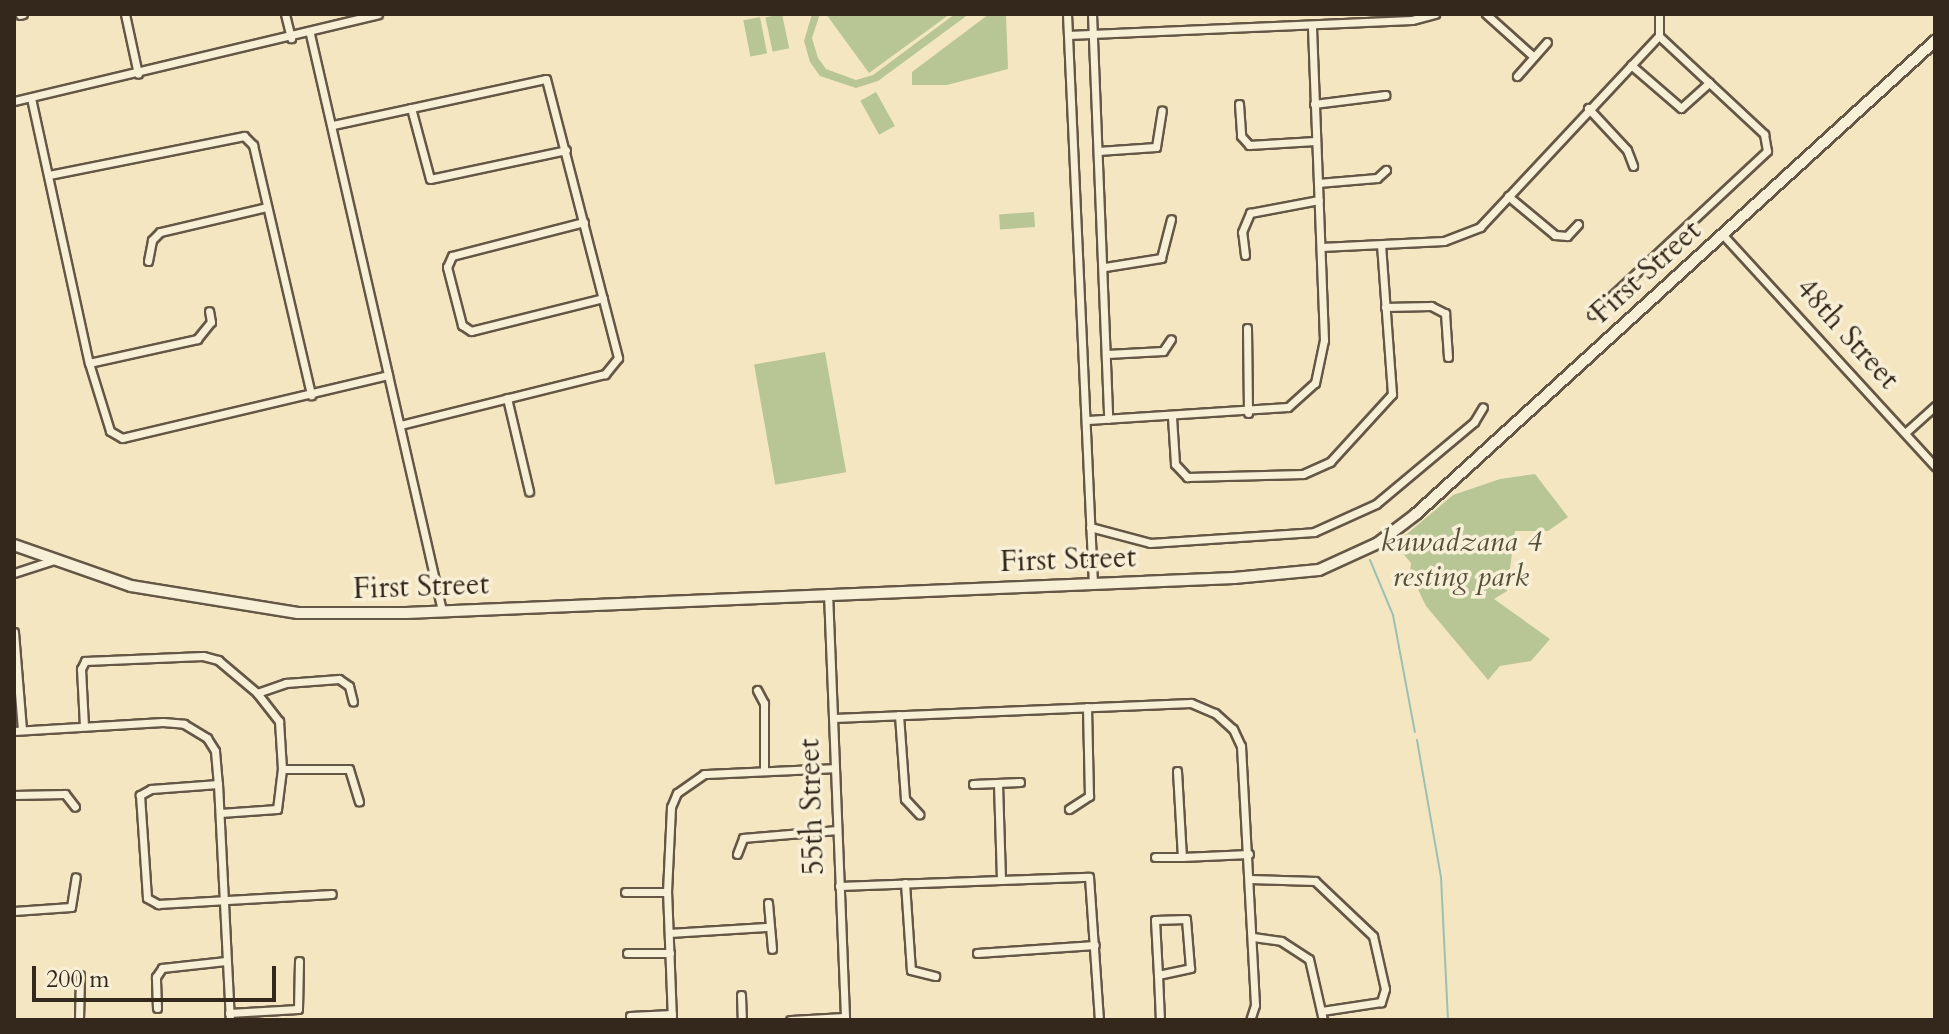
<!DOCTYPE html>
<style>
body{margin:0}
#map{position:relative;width:1949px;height:1034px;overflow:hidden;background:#f5e6c2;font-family:Cardo,serif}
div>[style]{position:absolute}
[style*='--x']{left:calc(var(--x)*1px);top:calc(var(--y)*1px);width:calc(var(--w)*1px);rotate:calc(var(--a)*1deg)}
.green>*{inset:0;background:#b8c696;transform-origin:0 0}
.stream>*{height:2px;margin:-1px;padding:0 1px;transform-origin:1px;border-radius:1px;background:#9cc0b2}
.roads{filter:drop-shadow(2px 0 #645745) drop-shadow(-2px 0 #645745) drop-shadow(0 2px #645745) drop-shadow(0 -2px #645745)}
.street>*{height:7px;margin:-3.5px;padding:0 3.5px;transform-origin:3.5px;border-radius:3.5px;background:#f8efd7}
.secondary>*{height:10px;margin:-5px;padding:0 5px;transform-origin:5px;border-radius:5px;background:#f8efd7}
span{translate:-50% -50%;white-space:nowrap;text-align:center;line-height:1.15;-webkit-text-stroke:7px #f8efd7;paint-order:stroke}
.street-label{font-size:30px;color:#34271b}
.park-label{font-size:30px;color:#554f3a;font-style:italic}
.frame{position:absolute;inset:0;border:16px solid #34271b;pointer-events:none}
.scale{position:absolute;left:32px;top:966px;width:244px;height:36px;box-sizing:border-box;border:4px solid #34271b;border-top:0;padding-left:10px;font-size:24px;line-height:28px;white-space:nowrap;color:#34271b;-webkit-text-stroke:6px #f8efd7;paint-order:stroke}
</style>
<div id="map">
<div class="green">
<i style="left:782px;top:14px;width:35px;height:17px;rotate:78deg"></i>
<i style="clip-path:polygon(812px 14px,820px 14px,812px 38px,818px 58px,826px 69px,856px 80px,873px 75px,955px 14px,969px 14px,878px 81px,856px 88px,820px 76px,810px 62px,804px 41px)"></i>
<i style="clip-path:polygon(826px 14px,950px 14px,869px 73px)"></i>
<i style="clip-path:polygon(989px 14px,1006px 14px,1008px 69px,947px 85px,912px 85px,912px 72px)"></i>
<i style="left:760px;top:17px;width:37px;height:17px;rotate:79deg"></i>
<i style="left:876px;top:92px;width:39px;height:18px;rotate:61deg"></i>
<i style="left:1034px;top:212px;width:15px;height:35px;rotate:86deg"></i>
<i style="left:825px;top:352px;width:122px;height:72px;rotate:80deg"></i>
<i style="clip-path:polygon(1535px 474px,1568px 517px,1548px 531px,1515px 531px,1507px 591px,1494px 599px,1550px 639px,1531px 661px,1500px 666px,1488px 680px,1426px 606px,1410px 573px,1411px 563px,1395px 544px,1453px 495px,1500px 479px)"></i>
</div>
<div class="stream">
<i style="--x:1370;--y:560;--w:60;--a:67.3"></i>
<i style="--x:1393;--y:615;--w:119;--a:79.4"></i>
<i style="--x:1417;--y:740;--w:139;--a:80.1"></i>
<i style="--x:1441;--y:877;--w:143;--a:87.2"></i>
</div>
<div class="roads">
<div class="street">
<i style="--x:125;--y:14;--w:61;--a:77.8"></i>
<i style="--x:285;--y:14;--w:25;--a:76"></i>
<i style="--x:1067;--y:14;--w:571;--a:87.39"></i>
<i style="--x:1092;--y:14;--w:405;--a:87.7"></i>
<i style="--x:1486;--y:14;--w:64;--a:41.9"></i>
<i style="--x:1659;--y:14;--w:22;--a:90"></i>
<i style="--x:20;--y:15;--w:3;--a:-18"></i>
<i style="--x:310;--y:34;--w:350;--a:77.1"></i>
<i style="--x:1068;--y:35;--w:344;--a:-2.5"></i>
<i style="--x:1412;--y:20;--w:24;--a:-15"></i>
<i style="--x:1631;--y:65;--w:66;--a:40.7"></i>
<i style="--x:1681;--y:108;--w:38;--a:-42"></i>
<i style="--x:1517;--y:76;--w:45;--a:-48.6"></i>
<i style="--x:31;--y:98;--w:271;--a:77.7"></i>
<i style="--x:89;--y:363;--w:71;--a:72.8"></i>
<i style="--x:110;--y:431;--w:14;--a:30"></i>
<i style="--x:122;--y:438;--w:273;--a:-13.3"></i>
<i style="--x:388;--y:375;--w:242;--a:77.1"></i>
<i style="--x:14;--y:101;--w:374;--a:-13.4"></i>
<i style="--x:1239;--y:104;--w:32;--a:86"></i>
<i style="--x:1241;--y:136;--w:12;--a:48"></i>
<i style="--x:1249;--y:145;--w:66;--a:-3.5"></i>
<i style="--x:1314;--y:104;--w:72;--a:-7.2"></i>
<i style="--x:411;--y:108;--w:73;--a:75"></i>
<i style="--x:430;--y:179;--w:139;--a:-12"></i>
<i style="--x:1588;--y:108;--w:57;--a:47.1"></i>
<i style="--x:1627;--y:150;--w:17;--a:69"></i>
<i style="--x:333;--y:125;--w:218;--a:-12.2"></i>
<i style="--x:546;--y:79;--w:288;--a:75.5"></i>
<i style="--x:618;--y:358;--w:21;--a:129"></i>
<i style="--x:605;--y:374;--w:211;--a:166"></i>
<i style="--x:1098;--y:151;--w:58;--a:-3.9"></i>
<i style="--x:1156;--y:147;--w:37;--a:-81"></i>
<i style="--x:49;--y:175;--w:199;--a:-11.3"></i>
<i style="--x:244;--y:136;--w:13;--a:45"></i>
<i style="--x:253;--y:145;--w:257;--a:76.9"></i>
<i style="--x:1318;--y:183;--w:59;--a:-4.8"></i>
<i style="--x:1377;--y:178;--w:12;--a:-42"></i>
<i style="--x:1508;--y:196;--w:61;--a:39.7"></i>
<i style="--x:1555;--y:235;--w:12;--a:5"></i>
<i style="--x:1567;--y:236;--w:16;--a:-47"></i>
<i style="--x:584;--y:222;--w:136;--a:165.6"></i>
<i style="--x:452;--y:256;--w:12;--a:114"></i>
<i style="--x:447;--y:267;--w:60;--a:75.5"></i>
<i style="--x:462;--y:325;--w:11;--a:34"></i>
<i style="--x:471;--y:331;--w:136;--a:-14"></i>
<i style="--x:1723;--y:235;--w:314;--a:47.5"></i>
<i style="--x:1321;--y:247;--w:123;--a:-2.8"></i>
<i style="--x:1444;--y:241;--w:39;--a:-21"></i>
<i style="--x:1480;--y:227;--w:262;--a:-46.9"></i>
<i style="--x:1659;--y:36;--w:144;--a:43"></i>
<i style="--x:1764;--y:134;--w:17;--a:80"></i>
<i style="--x:1767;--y:151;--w:239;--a:137"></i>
<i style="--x:1245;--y:255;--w:23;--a:-97"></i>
<i style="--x:1242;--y:232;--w:21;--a:-67"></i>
<i style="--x:1250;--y:213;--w:70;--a:-10.7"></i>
<i style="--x:148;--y:261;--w:21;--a:-79"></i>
<i style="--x:152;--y:240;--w:11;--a:-45"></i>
<i style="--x:160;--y:232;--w:110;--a:-13.2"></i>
<i style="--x:1105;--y:267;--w:57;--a:-9.1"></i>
<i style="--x:1161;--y:258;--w:40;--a:-75.6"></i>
<i style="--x:1385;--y:307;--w:46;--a:-1.2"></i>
<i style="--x:1431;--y:306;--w:16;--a:27"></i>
<i style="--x:1445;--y:313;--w:44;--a:86.1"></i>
<i style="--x:1247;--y:328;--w:85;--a:89.3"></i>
<i style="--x:1107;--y:354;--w:56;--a:-3.1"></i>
<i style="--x:1163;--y:351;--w:14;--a:-56"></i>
<i style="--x:89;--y:363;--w:111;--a:-12.5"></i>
<i style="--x:197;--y:339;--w:22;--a:-51"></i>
<i style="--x:211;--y:322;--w:11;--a:-100"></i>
<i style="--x:507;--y:398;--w:96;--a:76.7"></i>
<i style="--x:1172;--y:417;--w:47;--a:86.3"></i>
<i style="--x:1175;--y:464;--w:18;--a:47"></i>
<i style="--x:1187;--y:477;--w:116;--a:-1.5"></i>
<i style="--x:1303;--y:474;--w:30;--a:-24"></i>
<i style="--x:1330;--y:462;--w:92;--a:-47.6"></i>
<i style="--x:1392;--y:394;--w:149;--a:-94.2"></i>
<i style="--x:1088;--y:420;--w:200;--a:-3.7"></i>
<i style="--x:1288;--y:407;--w:36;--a:-42"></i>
<i style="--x:1315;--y:383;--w:44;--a:-78.2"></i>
<i style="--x:1324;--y:340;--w:315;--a:-92.2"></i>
<i style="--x:1905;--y:433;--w:40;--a:-42"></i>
<i style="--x:1090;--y:527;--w:62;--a:14.9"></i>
<i style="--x:1150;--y:543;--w:164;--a:-3.8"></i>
<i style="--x:1314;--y:532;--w:68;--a:-24.3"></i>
<i style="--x:1376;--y:504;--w:128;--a:-39.9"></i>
<i style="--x:1474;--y:422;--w:17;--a:-59"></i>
<i style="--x:14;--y:573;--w:40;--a:-18"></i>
<i style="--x:828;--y:593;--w:427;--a:87.7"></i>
<i style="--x:14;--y:632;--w:98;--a:85.3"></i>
<i style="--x:757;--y:690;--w:15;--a:62"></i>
<i style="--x:764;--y:703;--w:67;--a:90"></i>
<i style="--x:257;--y:693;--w:31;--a:-19"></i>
<i style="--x:286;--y:683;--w:53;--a:-4.3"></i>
<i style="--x:339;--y:679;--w:12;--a:35"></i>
<i style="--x:349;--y:686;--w:16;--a:76"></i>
<i style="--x:899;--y:715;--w:84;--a:85.9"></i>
<i style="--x:905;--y:799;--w:21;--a:47"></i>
<i style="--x:834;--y:718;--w:357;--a:-2.4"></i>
<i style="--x:1191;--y:703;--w:26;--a:23"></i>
<i style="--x:1215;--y:713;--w:24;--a:42"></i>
<i style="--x:1233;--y:729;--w:19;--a:65"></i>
<i style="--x:1241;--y:746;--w:259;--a:86.9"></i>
<i style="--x:1255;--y:1005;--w:16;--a:108"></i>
<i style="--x:84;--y:726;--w:57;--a:-93"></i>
<i style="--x:81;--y:669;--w:9;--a:-63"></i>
<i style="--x:85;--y:661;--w:118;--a:-2.4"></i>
<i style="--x:203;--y:656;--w:16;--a:15"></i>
<i style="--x:218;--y:660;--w:51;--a:40.2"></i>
<i style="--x:257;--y:693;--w:36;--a:52"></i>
<i style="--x:279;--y:721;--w:48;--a:86.4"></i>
<i style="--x:282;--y:769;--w:40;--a:97.1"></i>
<i style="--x:277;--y:809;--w:57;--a:176"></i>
<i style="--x:14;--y:731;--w:149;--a:-3.5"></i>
<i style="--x:163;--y:722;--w:21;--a:5"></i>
<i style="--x:184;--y:724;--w:27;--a:31"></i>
<i style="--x:207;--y:738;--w:15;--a:58"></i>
<i style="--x:215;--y:751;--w:33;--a:85"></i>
<i style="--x:218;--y:784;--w:236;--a:87.1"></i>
<i style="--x:282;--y:769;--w:67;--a:0"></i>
<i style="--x:349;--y:769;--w:34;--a:73"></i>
<i style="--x:1177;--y:771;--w:86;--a:86.7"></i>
<i style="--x:1182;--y:857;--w:67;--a:-2.6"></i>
<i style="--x:218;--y:784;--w:67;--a:175.7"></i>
<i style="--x:151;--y:789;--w:13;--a:151"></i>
<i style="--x:140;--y:795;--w:103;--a:86.1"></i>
<i style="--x:147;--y:898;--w:13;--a:29"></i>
<i style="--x:158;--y:904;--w:174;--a:-3.3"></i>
<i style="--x:973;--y:784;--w:47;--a:-2.4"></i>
<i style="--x:998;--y:784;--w:94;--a:88.2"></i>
<i style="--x:14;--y:795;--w:51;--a:-1.1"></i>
<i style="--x:65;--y:794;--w:16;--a:52"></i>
<i style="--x:1069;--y:809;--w:24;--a:-33"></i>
<i style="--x:1089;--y:796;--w:89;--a:-91.3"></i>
<i style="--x:737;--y:854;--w:17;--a:-69"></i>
<i style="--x:743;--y:838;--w:94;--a:-4.9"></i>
<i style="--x:1155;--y:857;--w:27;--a:0"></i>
<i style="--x:1250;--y:879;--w:65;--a:1.8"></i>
<i style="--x:1315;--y:881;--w:80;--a:43.5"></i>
<i style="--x:1373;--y:936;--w:54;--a:77.2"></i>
<i style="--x:1385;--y:989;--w:14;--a:107"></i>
<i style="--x:1381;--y:1002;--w:60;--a:171.3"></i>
<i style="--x:905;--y:883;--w:87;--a:86.1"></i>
<i style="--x:911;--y:970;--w:25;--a:14"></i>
<i style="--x:839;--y:886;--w:250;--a:-2.1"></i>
<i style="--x:1089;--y:877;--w:143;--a:86"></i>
<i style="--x:625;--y:892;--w:42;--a:0"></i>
<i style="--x:768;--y:903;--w:46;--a:85"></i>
<i style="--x:14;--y:911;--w:57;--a:-4"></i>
<i style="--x:71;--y:907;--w:30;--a:-81"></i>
<i style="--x:669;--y:933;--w:97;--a:-3.5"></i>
<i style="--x:1253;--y:937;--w:28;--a:8"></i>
<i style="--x:1281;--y:941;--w:33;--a:33"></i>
<i style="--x:1309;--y:959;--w:63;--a:77.1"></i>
<i style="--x:627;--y:953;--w:43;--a:0"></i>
<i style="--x:977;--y:953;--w:118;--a:-3.9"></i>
<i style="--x:1158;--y:975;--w:33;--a:-12"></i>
<i style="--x:1190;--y:968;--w:49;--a:-94.7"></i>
<i style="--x:1186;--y:919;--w:31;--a:178"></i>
<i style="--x:1155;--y:920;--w:55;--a:86.9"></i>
<i style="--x:1158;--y:975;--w:45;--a:87.5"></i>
<i style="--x:741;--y:995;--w:25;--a:88"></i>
<i style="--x:157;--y:1008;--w:31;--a:-92"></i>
<i style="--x:156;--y:977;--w:11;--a:-56"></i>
<i style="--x:162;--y:968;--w:64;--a:-6.2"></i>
<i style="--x:229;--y:1013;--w:69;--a:-3.3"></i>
<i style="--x:298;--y:1009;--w:48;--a:-88.8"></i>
<i style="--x:630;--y:1016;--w:42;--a:-2.7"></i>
<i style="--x:79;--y:1020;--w:45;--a:-88.7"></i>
<i style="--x:672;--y:1020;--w:128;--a:-92.2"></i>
<i style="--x:667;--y:892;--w:85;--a:-87.3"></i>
<i style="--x:671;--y:807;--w:15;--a:-67"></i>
<i style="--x:677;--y:793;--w:33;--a:-35"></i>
<i style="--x:704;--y:774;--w:131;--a:-2.6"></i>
<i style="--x:790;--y:1020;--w:55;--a:-3.1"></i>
</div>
<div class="secondary">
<i style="--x:14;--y:545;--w:124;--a:19.3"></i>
<i style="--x:131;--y:586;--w:169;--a:9.2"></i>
<i style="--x:298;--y:613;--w:108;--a:0"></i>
<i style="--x:406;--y:613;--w:829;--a:-2.42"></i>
<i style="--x:1234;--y:578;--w:85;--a:-5.4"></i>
<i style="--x:1319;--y:570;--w:65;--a:-24.6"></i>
<i style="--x:1378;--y:543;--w:48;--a:-37.3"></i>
<i style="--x:1416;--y:514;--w:702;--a:-42.35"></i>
</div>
</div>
<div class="street-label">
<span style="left:1646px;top:272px;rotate:-42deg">First Street</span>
<span style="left:1847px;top:334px;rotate:48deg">48th Street</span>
<span style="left:1068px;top:560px;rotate:-2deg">First Street</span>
<span style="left:421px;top:587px;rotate:-2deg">First Street</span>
<span style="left:812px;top:807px;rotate:-92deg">55th Street</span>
</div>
<div class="park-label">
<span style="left:1461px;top:559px">kuwadzana 4<br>resting park</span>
</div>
<div class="frame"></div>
<div class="scale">200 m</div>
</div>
